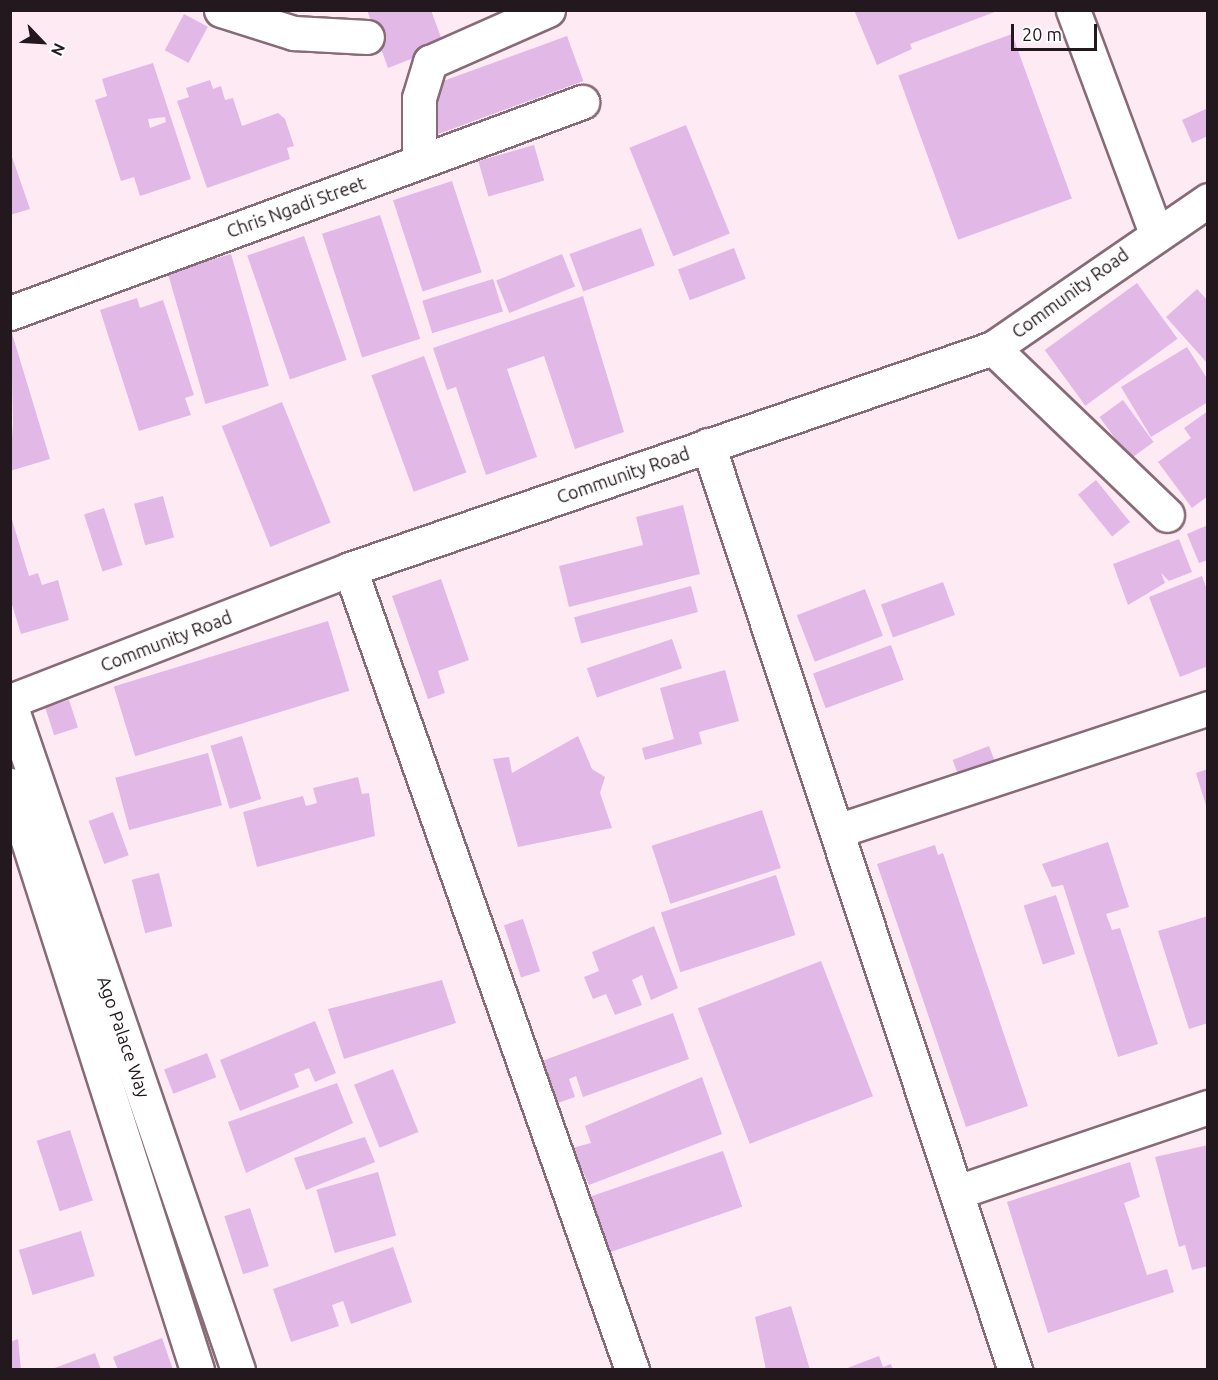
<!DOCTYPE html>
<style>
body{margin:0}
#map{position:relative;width:1218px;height:1380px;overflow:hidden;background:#feeaf2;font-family:Ubuntu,sans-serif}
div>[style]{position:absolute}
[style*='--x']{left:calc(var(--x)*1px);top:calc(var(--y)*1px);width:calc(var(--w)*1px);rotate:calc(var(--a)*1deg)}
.building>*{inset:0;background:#e2b8e7;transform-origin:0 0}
.roads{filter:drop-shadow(2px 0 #876b77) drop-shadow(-2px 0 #876b77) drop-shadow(0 2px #876b77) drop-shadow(0 -2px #876b77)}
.minor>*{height:33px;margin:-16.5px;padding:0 16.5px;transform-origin:16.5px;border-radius:16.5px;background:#fff}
.major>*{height:33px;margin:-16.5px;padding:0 16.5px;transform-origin:16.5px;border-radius:16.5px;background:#fff}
span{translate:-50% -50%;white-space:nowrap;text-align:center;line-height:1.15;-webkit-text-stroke:6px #fff;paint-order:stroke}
.street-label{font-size:18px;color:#23181d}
.frame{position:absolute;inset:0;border:12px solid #23181d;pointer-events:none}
.north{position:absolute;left:12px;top:12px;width:60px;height:60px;-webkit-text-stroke:4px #fff;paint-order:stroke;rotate:115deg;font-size:16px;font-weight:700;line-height:24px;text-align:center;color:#23181d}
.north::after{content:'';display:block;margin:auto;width:21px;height:27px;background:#23181d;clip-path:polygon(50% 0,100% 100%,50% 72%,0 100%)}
.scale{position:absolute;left:1011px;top:24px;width:86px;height:27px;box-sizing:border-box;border:3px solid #23181d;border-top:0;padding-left:8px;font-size:18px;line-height:21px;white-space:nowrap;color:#23181d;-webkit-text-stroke:4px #fff;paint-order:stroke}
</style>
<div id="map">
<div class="building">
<i style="clip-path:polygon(367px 10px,431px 10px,444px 46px,388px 68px)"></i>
<i style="clip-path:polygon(854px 10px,1000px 10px,910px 44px,912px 49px,877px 65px)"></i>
<i style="left:184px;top:14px;width:27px;height:41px;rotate:28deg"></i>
<i style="left:1012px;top:34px;width:175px;height:121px;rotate:70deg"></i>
<i style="left:567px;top:36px;width:48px;height:156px;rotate:70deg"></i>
<i style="clip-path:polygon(evenodd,153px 63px,191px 179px,140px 196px,134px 177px,121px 181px,95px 100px,107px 96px,102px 79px,153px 63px,165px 117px,166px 122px,150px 128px,148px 119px,165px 117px)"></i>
<i style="clip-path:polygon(210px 80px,213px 89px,221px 86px,225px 100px,233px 98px,242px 126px,278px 113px,285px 119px,294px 146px,287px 148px,290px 159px,207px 188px,177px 101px,189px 97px,186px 88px)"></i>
<i style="clip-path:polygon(1208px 108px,1208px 136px,1192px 143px,1182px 120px)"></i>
<i style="left:686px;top:125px;width:117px;height:61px;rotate:68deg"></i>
<i style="left:534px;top:145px;width:37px;height:58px;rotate:74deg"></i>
<i style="clip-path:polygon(10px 151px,30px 209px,10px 215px)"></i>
<i style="left:452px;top:181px;width:96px;height:62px;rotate:72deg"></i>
<i style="left:380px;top:215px;width:130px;height:61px;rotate:72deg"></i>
<i style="left:641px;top:228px;width:40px;height:76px;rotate:70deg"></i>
<i style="left:304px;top:236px;width:131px;height:60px;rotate:71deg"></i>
<i style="left:734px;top:248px;width:33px;height:60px;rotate:69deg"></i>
<i style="left:231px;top:254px;width:137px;height:66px;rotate:74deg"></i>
<i style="left:562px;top:254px;width:35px;height:71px;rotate:68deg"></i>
<i style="left:493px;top:279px;width:34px;height:74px;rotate:73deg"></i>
<i style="left:1137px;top:283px;width:69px;height:114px;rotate:54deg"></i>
<i style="clip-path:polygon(1197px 289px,1208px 301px,1208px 364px,1166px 317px)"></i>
<i style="clip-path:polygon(583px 296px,624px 432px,575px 449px,544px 356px,507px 369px,537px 457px,486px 475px,456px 387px,447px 390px,433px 348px)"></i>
<i style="clip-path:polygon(137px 298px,140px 308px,163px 300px,194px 395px,185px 398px,191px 415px,139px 431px,100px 310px)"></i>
<i style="clip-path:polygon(11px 330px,50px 459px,10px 471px,13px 423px)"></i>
<i style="clip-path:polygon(1187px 347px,1208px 380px,1208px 402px,1151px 437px,1121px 387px)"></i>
<i style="left:424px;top:356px;width:124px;height:56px;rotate:70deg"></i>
<i style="left:1123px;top:400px;width:52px;height:29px;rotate:54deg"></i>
<i style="left:282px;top:402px;width:130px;height:65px;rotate:68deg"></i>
<i style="clip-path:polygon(1208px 411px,1208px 496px,1192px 508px,1158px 462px,1191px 438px,1184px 428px)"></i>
<i style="left:1096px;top:480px;width:54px;height:23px;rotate:51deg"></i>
<i style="left:163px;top:496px;width:43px;height:30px;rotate:75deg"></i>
<i style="clip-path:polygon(683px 505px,700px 574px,569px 607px,559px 566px,643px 545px,636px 517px)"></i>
<i style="left:104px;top:508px;width:60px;height:21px;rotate:72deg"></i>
<i style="clip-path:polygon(10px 513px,29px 576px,38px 573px,42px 585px,58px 580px,69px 620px,21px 634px,10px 598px)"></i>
<i style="clip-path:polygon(1208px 525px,1208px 560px,1199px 563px,1187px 534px)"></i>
<i style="clip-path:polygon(1179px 539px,1192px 572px,1169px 581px,1161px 573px,1165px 583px,1128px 605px,1113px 564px)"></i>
<i style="clip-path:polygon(1202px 576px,1208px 592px,1208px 666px,1180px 677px,1149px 597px)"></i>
<i style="clip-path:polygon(441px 579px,469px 660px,438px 671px,445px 693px,428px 699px,392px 596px)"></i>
<i style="left:943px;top:582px;width:35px;height:66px;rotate:70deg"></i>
<i style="left:691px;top:586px;width:27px;height:121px;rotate:75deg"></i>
<i style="left:865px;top:589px;width:50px;height:73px;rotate:69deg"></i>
<i style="left:328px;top:621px;width:73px;height:224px;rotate:73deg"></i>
<i style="left:672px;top:639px;width:31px;height:90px;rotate:71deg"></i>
<i style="left:891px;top:645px;width:37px;height:83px;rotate:70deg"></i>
<i style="clip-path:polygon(725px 670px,739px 721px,699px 732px,702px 744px,645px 760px,642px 748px,674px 739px,660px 688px)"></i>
<i style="left:69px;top:700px;width:29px;height:25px;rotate:72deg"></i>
<i style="left:242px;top:736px;width:66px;height:33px;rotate:73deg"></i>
<i style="clip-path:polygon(578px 736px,592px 769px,605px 777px,600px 793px,612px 828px,518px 847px,493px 759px,509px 757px,512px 773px)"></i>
<i style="left:989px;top:746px;width:19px;height:39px;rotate:69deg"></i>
<i style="left:208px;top:753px;width:54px;height:96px;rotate:75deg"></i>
<i style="clip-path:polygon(1208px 769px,1208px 808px,1207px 809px,1196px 773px)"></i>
<i style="clip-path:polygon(358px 777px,362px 794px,369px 793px,375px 836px,257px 867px,243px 812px,303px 796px,306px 806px,317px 803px,313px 788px)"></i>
<i style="left:762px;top:810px;width:61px;height:116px;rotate:72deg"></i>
<i style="left:113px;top:812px;width:46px;height:26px;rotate:70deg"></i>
<i style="clip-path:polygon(1108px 842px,1129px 907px,1106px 914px,1112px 930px,1120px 928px,1158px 1044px,1118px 1057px,1063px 885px,1052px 887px,1042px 864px)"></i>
<i style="clip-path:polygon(935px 845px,938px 855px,943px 853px,1028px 1106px,966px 1127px,877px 864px)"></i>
<i style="left:159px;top:873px;width:55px;height:28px;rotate:76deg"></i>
<i style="left:776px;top:875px;width:63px;height:121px;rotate:72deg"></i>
<i style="left:1056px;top:895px;width:62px;height:34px;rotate:72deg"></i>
<i style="clip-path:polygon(1208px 916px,1208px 1023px,1189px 1029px,1158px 931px)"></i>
<i style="left:523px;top:919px;width:55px;height:20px;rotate:72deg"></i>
<i style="clip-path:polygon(654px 926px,678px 988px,651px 1000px,642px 975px,632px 980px,642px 1005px,615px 1015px,606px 994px,593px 999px,584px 977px,599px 971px,592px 952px)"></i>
<i style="left:821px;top:961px;width:145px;height:132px;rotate:69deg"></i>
<i style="clip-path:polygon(442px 980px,456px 1023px,344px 1059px,328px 1009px)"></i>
<i style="clip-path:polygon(673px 1013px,689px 1059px,583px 1097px,576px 1076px,569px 1079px,575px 1097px,558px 1103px,542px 1061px)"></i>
<i style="clip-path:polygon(315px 1021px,336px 1073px,315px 1082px,309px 1068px,294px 1074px,299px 1087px,240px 1111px,220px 1060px)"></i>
<i style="left:207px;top:1053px;width:26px;height:46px;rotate:69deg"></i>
<i style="left:393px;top:1069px;width:68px;height:42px;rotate:68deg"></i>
<i style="clip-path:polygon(702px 1077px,722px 1134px,589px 1185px,572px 1148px,591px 1143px,585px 1126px)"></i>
<i style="clip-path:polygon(337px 1083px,353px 1123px,246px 1173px,228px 1122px)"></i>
<i style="left:70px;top:1130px;width:74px;height:35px;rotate:72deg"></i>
<i style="clip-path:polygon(365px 1137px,375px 1162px,306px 1190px,294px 1158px)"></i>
<i style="clip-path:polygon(1208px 1145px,1208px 1266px,1192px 1270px,1185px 1245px,1179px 1247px,1155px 1157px)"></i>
<i style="left:723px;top:1151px;width:59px;height:140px;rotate:71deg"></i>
<i style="clip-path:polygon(1130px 1162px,1140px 1197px,1124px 1203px,1147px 1275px,1167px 1269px,1174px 1292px,1048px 1333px,1007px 1202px)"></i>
<i style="left:378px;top:1172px;width:66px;height:64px;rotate:74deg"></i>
<i style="left:250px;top:1208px;width:61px;height:27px;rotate:72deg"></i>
<i style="left:81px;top:1231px;width:47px;height:65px;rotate:73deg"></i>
<i style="clip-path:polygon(393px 1247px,412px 1302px,351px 1324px,343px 1301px,332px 1305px,339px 1326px,291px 1342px,273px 1289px)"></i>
<i style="clip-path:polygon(791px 1306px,810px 1370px,766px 1370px,755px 1317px)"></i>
<i style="clip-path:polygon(162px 1338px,173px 1370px,118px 1370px,113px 1357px)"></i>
<i style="clip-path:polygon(18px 1339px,21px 1370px,10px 1370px,10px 1342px)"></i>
<i style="clip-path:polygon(95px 1353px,101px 1370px,52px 1370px,52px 1369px)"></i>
<i style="clip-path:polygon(879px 1356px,883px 1367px,891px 1364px,893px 1370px,842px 1370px)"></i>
</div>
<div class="roads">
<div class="minor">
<i style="--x:221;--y:10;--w:77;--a:17.5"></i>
<i style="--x:294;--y:33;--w:73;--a:3.1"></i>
<i style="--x:1073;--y:10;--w:236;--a:69.6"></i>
<i style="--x:419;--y:162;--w:64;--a:-90"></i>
<i style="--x:419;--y:98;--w:38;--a:-73"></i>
<i style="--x:430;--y:62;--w:129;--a:-23.8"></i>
<i style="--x:10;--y:313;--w:610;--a:-20.25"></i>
<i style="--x:993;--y:348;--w:241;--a:43.8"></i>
<i style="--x:708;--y:445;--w:975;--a:71.64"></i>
<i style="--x:350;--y:569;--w:849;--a:70.6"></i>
<i style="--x:10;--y:701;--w:365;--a:-21.2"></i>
<i style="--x:350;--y:569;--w:680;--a:-18.97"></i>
<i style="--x:993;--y:348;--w:261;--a:-34.5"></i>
<i style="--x:840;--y:830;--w:388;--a:-18.3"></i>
<i style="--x:957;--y:1192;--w:265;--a:-18.7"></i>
</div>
<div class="major">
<i style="--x:10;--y:704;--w:704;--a:71.1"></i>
<i style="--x:10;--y:785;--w:614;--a:72.27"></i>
</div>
</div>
<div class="street-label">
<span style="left:296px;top:207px;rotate:-20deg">Chris Ngadi Street</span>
<span style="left:1070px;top:293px;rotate:-36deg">Community Road</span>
<span style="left:623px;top:475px;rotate:-19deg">Community Road</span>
<span style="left:166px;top:641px;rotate:-21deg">Community Road</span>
<span style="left:124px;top:1037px;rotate:71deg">Ago Palace Way</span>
</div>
<div class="frame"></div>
<div class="north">N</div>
<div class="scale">20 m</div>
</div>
